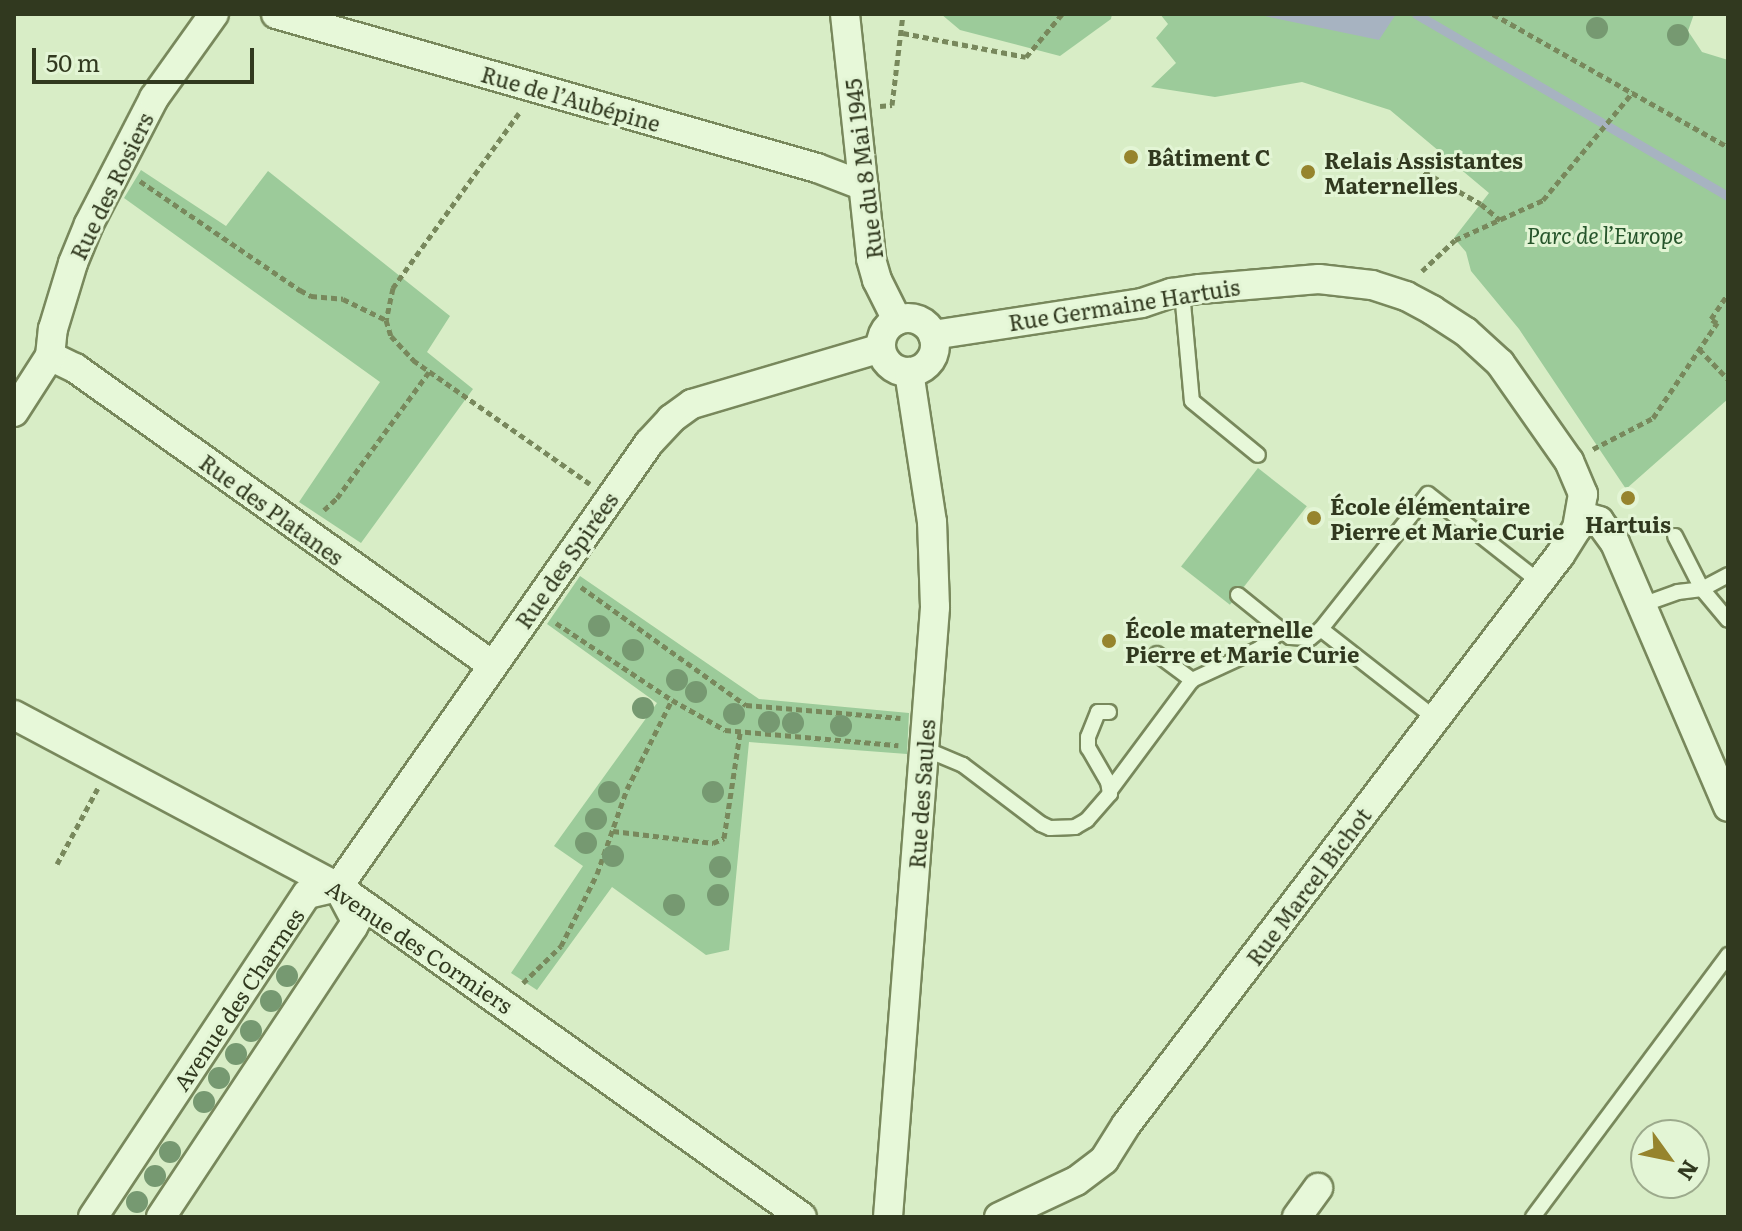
<!DOCTYPE html>
<meta charset="utf-8">
<style>
body{margin:0}
#map{position:relative;width:1742px;height:1231px;overflow:hidden;background:#d8edc6;font-family:Literata,serif}
div>[style]{position:absolute}
[style*='--x']{left:calc(var(--x)*1px);top:calc(var(--y)*1px);width:calc(var(--w)*1px);rotate:calc(var(--a)*1deg)}
.green>*{inset:0;background:#9ccb9a;transform-origin:0 0}
.water>*{inset:0;background:#a7b3c1}
.stream>*{height:9px;margin:-4.5px;padding:0 4.5px;transform-origin:4.5px;border-radius:4.5px;background:#a7b3c1}
.path>*{height:5px;margin-top:-2.5px;transform-origin:0;background:repeating-linear-gradient(90deg,#78885c 0 6px,transparent 0 10px)}
.roads{filter:drop-shadow(2px 0 #78885c) drop-shadow(-2px 0 #78885c) drop-shadow(0 2px #78885c) drop-shadow(0 -2px #78885c)}
.service>*{height:14px;margin:-7px;padding:0 7px;transform-origin:7px;border-radius:7px;background:#e7f8d9}
.minor>*{height:28px;margin:-14px;padding:0 14px;transform-origin:14px;border-radius:14px;background:#e7f8d9}
.minor>.ring{margin:-14px;padding:0;box-sizing:content-box;background:none;border:28px solid #e7f8d9;border-radius:50%}
.trees>*{width:22px;height:22px;margin:-11px;border-radius:50%;background:#769971}
.dots>*{width:22px;height:22px;translate:-50% -50%;box-sizing:border-box;border:4px solid #e3f5d5;border-radius:50%}
span{translate:-50% -50%;white-space:nowrap;text-align:center;line-height:1.15;-webkit-text-stroke:6px #e3f5d5;paint-order:stroke}
.street-label{font-size:22px;color:#31391f}
.poi-label{font-size:22px;color:#31391f;font-weight:700}
.left{translate:0 -50%;text-align:left}
.park-label{font-size:22px;color:#26552b;font-style:italic}
.frame{position:absolute;inset:0;border:16px solid #31391f;pointer-events:none}
.north{position:absolute;left:1630px;top:1119px;width:80px;height:80px;box-sizing:border-box;background:#e3f5d5;border:2px solid #9caa8c;border-radius:50%;rotate:123deg;font-size:22px;font-weight:700;line-height:32px;text-align:center;color:#31391f}
.north::after{content:'';display:block;margin:auto;width:28px;height:36px;background:#96842d;clip-path:polygon(50% 0,100% 100%,50% 72%,0 100%)}
.scale{position:absolute;left:32px;top:48px;width:222px;height:36px;box-sizing:border-box;border:4px solid #31391f;border-top:0;padding-left:10px;font-size:24px;line-height:28px;white-space:nowrap;color:#31391f;-webkit-text-stroke:6px #e3f5d5;paint-order:stroke}
</style>
<div id="map">
<div class="green">
<i style="clip-path:polygon(941px 14px,1112px 14px,1111px 19px,1060px 56px,960px 30px)"></i>
<i style="clip-path:polygon(1160px 14px,1694px 14px,1688px 31px,1702px 52px,1728px 60px,1728px 399px,1626px 489px,1519px 329px,1471px 271px,1466px 252px,1454px 238px,1489px 193px,1390px 110px,1302px 82px,1215px 97px,1151px 87px,1176px 63px,1156px 38px,1168px 24px)"></i>
<i style="clip-path:polygon(141px 170px,226px 226px,268px 171px,450px 316px,427px 352px,473px 389px,361px 543px,299px 502px,380px 382px,124px 198px)"></i>
<i style="left:1258px;top:468px;width:62px;height:125px;rotate:38deg"></i>
<i style="clip-path:polygon(580px 576px,759px 699px,909px 713px,907px 754px,749px 742px,729px 950px,706px 955px,612px 887px,537px 990px,511px 973px,583px 866px,554px 846px,657px 703px,547px 624px)"></i>
</div>
<div class="water">
<i style="clip-path:polygon(1255px 14px,1396px 14px,1379px 40px)"></i>
</div>
<div class="stream">
<i style="--x:1416;--y:14;--w:361;--a:30.3"></i>
</div>
<div class="path">
<i style="--x:1493;--y:14;--w:270;--a:29.5"></i>
<i style="--x:903;--y:33;--w:125;--a:11"></i>
<i style="--x:1026;--y:57;--w:56;--a:-50.1"></i>
<i style="--x:880;--y:106;--w:12;--a:-5"></i>
<i style="--x:892;--y:105;--w:92;--a:-83.1"></i>
<i style="--x:519;--y:113;--w:216;--a:125.8"></i>
<i style="--x:393;--y:288;--w:33;--a:102"></i>
<i style="--x:386;--y:320;--w:17;--a:73"></i>
<i style="--x:391;--y:336;--w:33;--a:47"></i>
<i style="--x:413;--y:360;--w:216;--a:35"></i>
<i style="--x:1398;--y:157;--w:95;--a:29.5"></i>
<i style="--x:1481;--y:204;--w:25;--a:40"></i>
<i style="--x:140;--y:181;--w:194;--a:34.3"></i>
<i style="--x:300;--y:290;--w:13;--a:29"></i>
<i style="--x:311;--y:296;--w:32;--a:5"></i>
<i style="--x:343;--y:299;--w:48;--a:26"></i>
<i style="--x:1422;--y:271;--w:45;--a:-43.2"></i>
<i style="--x:1455;--y:240;--w:97;--a:-24.4"></i>
<i style="--x:1543;--y:200;--w:141;--a:-50.2"></i>
<i style="--x:1699;--y:349;--w:42;--a:46"></i>
<i style="--x:1593;--y:449;--w:68;--a:-27.3"></i>
<i style="--x:1653;--y:418;--w:115;--a:-56"></i>
<i style="--x:1717;--y:323;--w:7;--a:-146"></i>
<i style="--x:1711;--y:319;--w:30;--a:-56"></i>
<i style="--x:324;--y:510;--w:18;--a:-43"></i>
<i style="--x:337;--y:498;--w:156;--a:-53.9"></i>
<i style="--x:581;--y:587;--w:203;--a:35.6"></i>
<i style="--x:746;--y:705;--w:155;--a:4.8"></i>
<i style="--x:556;--y:623;--w:139;--a:33.6"></i>
<i style="--x:672;--y:700;--w:61;--a:29.5"></i>
<i style="--x:725;--y:730;--w:174;--a:5"></i>
<i style="--x:613;--y:831;--w:101;--a:6.8"></i>
<i style="--x:713;--y:843;--w:12;--a:-24"></i>
<i style="--x:724;--y:838;--w:106;--a:-81.3"></i>
<i style="--x:57;--y:864;--w:86;--a:-61.7"></i>
<i style="--x:523;--y:983;--w:53;--a:-44.2"></i>
<i style="--x:561;--y:946;--w:80;--a:-63.4"></i>
<i style="--x:597;--y:874;--w:90;--a:-70.6"></i>
<i style="--x:627;--y:789;--w:100;--a:-63.2"></i>
</div>
<div class="roads">
<div class="service">
<i style="--x:1182;--y:292;--w:109;--a:84.8"></i>
<i style="--x:1192;--y:401;--w:85;--a:39.3"></i>
<i style="--x:1675;--y:536;--w:59;--a:63"></i>
<i style="--x:1702;--y:589;--w:40;--a:50"></i>
<i style="--x:1238;--y:595;--w:67;--a:38.9"></i>
<i style="--x:1290;--y:637;--w:20;--a:3"></i>
<i style="--x:1310;--y:638;--w:14;--a:-39"></i>
<i style="--x:1639;--y:606;--w:41;--a:-19.7"></i>
<i style="--x:1678;--y:592;--w:24;--a:-7"></i>
<i style="--x:1702;--y:589;--w:30;--a:-28"></i>
<i style="--x:1157;--y:654;--w:44;--a:36.6"></i>
<i style="--x:1436;--y:719;--w:146;--a:-142"></i>
<i style="--x:1321;--y:629;--w:172;--a:-51.6"></i>
<i style="--x:1428;--y:494;--w:142;--a:38.2"></i>
<i style="--x:925;--y:749;--w:41;--a:22.8"></i>
<i style="--x:963;--y:765;--w:98;--a:37.1"></i>
<i style="--x:1041;--y:824;--w:10;--a:24"></i>
<i style="--x:1050;--y:828;--w:25;--a:-2"></i>
<i style="--x:1075;--y:827;--w:14;--a:-30"></i>
<i style="--x:1087;--y:820;--w:35;--a:-49"></i>
<i style="--x:1110;--y:794;--w:12;--a:-99"></i>
<i style="--x:1108;--y:782;--w:39;--a:-120"></i>
<i style="--x:1088;--y:748;--w:11;--a:-90"></i>
<i style="--x:1088;--y:737;--w:27;--a:-68"></i>
<i style="--x:1098;--y:712;--w:11;--a:0"></i>
<i style="--x:1111;--y:789;--w:136;--a:-53.4"></i>
<i style="--x:1192;--y:680;--w:74;--a:-24.8"></i>
<i style="--x:1259;--y:649;--w:28;--a:-39"></i>
<i style="--x:1533;--y:1217;--w:327;--a:-53.3"></i>
</div>
<div class="minor">
<i style="--x:276;--y:14;--w:562;--a:15.89"></i>
<i style="--x:817;--y:168;--w:50;--a:21"></i>
<i style="--x:845;--y:14;--w:246;--a:83.9"></i>
<i style="--x:871;--y:259;--w:22;--a:74"></i>
<i style="--x:877;--y:280;--w:45;--a:63.4"></i>
<i class="ring" style="left:881px;top:318px;width:26px;height:26px"></i>
<i style="--x:933;--y:335;--w:211;--a:-8.7"></i>
<i style="--x:1142;--y:303;--w:31;--a:-19"></i>
<i style="--x:1171;--y:293;--w:29;--a:-8"></i>
<i style="--x:1200;--y:289;--w:119;--a:-4.8"></i>
<i style="--x:1319;--y:279;--w:53;--a:6.5"></i>
<i style="--x:1372;--y:285;--w:36;--a:18"></i>
<i style="--x:1406;--y:296;--w:30;--a:28"></i>
<i style="--x:1432;--y:310;--w:40;--a:32.9"></i>
<i style="--x:1466;--y:332;--w:46;--a:42.4"></i>
<i style="--x:1500;--y:363;--w:120;--a:54.9"></i>
<i style="--x:1569;--y:461;--w:36;--a:67"></i>
<i style="--x:1583;--y:494;--w:35;--a:100"></i>
<i style="--x:1577;--y:528;--w:32;--a:122"></i>
<i style="--x:1560;--y:555;--w:716;--a:127.29"></i>
<i style="--x:1126;--y:1125;--w:41;--a:122.2"></i>
<i style="--x:1104;--y:1160;--w:35;--a:143"></i>
<i style="--x:1076;--y:1181;--w:85;--a:154.9"></i>
<i style="--x:50;--y:356;--w:28;--a:26"></i>
<i style="--x:75;--y:368;--w:512;--a:35.46"></i>
<i style="--x:14;--y:412;--w:67;--a:-57.3"></i>
<i style="--x:50;--y:356;--w:27;--a:-84"></i>
<i style="--x:53;--y:329;--w:69;--a:-73.1"></i>
<i style="--x:73;--y:263;--w:42;--a:-67.7"></i>
<i style="--x:89;--y:224;--w:142;--a:-62.7"></i>
<i style="--x:154;--y:98;--w:103;--a:-54.5"></i>
<i style="--x:1582;--y:516;--w:18;--a:16"></i>
<i style="--x:1599;--y:521;--w:27;--a:54"></i>
<i style="--x:1615;--y:543;--w:287;--a:66.8"></i>
<i style="--x:14;--y:715;--w:367;--a:28"></i>
<i style="--x:338;--y:887;--w:569;--a:35.42"></i>
<i style="--x:338;--y:887;--w:542;--a:-54.99"></i>
<i style="--x:649;--y:443;--w:33;--a:-47"></i>
<i style="--x:671;--y:419;--w:26;--a:-36"></i>
<i style="--x:692;--y:404;--w:197;--a:-16.5"></i>
<i style="--x:93;--y:1217;--w:387;--a:-56.5"></i>
<i style="--x:307;--y:894;--w:32;--a:-13"></i>
<i style="--x:161;--y:1217;--w:348;--a:-56.5"></i>
<i style="--x:353;--y:927;--w:7;--a:-63"></i>
<i style="--x:356;--y:921;--w:34;--a:-118"></i>
<i style="--x:888;--y:1217;--w:612;--a:-85.59"></i>
<i style="--x:935;--y:607;--w:85;--a:-92"></i>
<i style="--x:932;--y:522;--w:152;--a:-98.7"></i>
<i style="--x:1297;--y:1217;--w:36;--a:-54"></i>
</div>
</div>
<div class="trees">
<i style="left:1597px;top:28px"></i>
<i style="left:1678px;top:35px"></i>
<i style="left:599px;top:626px"></i>
<i style="left:633px;top:650px"></i>
<i style="left:677px;top:680px"></i>
<i style="left:696px;top:692px"></i>
<i style="left:643px;top:708px"></i>
<i style="left:734px;top:714px"></i>
<i style="left:769px;top:722px"></i>
<i style="left:793px;top:723px"></i>
<i style="left:841px;top:726px"></i>
<i style="left:609px;top:792px"></i>
<i style="left:713px;top:792px"></i>
<i style="left:596px;top:819px"></i>
<i style="left:586px;top:843px"></i>
<i style="left:613px;top:856px"></i>
<i style="left:720px;top:867px"></i>
<i style="left:718px;top:895px"></i>
<i style="left:674px;top:905px"></i>
<i style="left:287px;top:976px"></i>
<i style="left:271px;top:1001px"></i>
<i style="left:251px;top:1031px"></i>
<i style="left:236px;top:1054px"></i>
<i style="left:219px;top:1078px"></i>
<i style="left:204px;top:1102px"></i>
<i style="left:170px;top:1152px"></i>
<i style="left:155px;top:1176px"></i>
<i style="left:137px;top:1202px"></i>
</div>
<div class="dots">
<i style="left:1131px;top:157px;background:#96842d"></i>
<i style="left:1308px;top:172px;background:#96842d"></i>
<i style="left:1628px;top:498px;background:#96842d"></i>
<i style="left:1314px;top:518px;background:#96842d"></i>
<i style="left:1109px;top:641px;background:#96842d"></i>
</div>
<div class="street-label">
<span style="left:571px;top:98px;rotate:16deg">Rue de l’Aubépine</span>
<span style="left:863px;top:169px;rotate:-97deg">Rue du 8 Mai 1945</span>
<span style="left:111px;top:186px;rotate:-64deg">Rue des Rosiers</span>
<span style="left:1124px;top:304px;rotate:-9deg">Rue Germaine Hartuis</span>
<span style="left:272px;top:509px;rotate:36deg">Rue des Platanes</span>
<span style="left:566px;top:560px;rotate:-55deg">Rue des Spirées</span>
<span style="left:921px;top:794px;rotate:-86deg">Rue des Saules</span>
<span style="left:1308px;top:886px;rotate:-53deg">Rue Marcel Bichot</span>
<span style="left:420px;top:946px;rotate:34deg">Avenue des Cormiers</span>
<span style="left:238px;top:999px;rotate:-56deg">Avenue des Charmes</span>
</div>
<div class="poi-label">
<span class="left" style="left:1147px;top:157px">Bâtiment C</span>
<span class="left" style="left:1324px;top:172px">Relais Assistantes<br>Maternelles</span>
<span class="left" style="left:1330px;top:518px">École élémentaire<br>Pierre et Marie Curie</span>
<span style="left:1628px;top:524px">Hartuis</span>
<span class="left" style="left:1125px;top:641px">École maternelle<br>Pierre et Marie Curie</span>
</div>
<div class="park-label">
<span style="left:1605px;top:235px">Parc de l’Europe</span>
</div>
<div class="frame"></div>
<div class="north">N</div>
<div class="scale">50 m</div>
</div>
